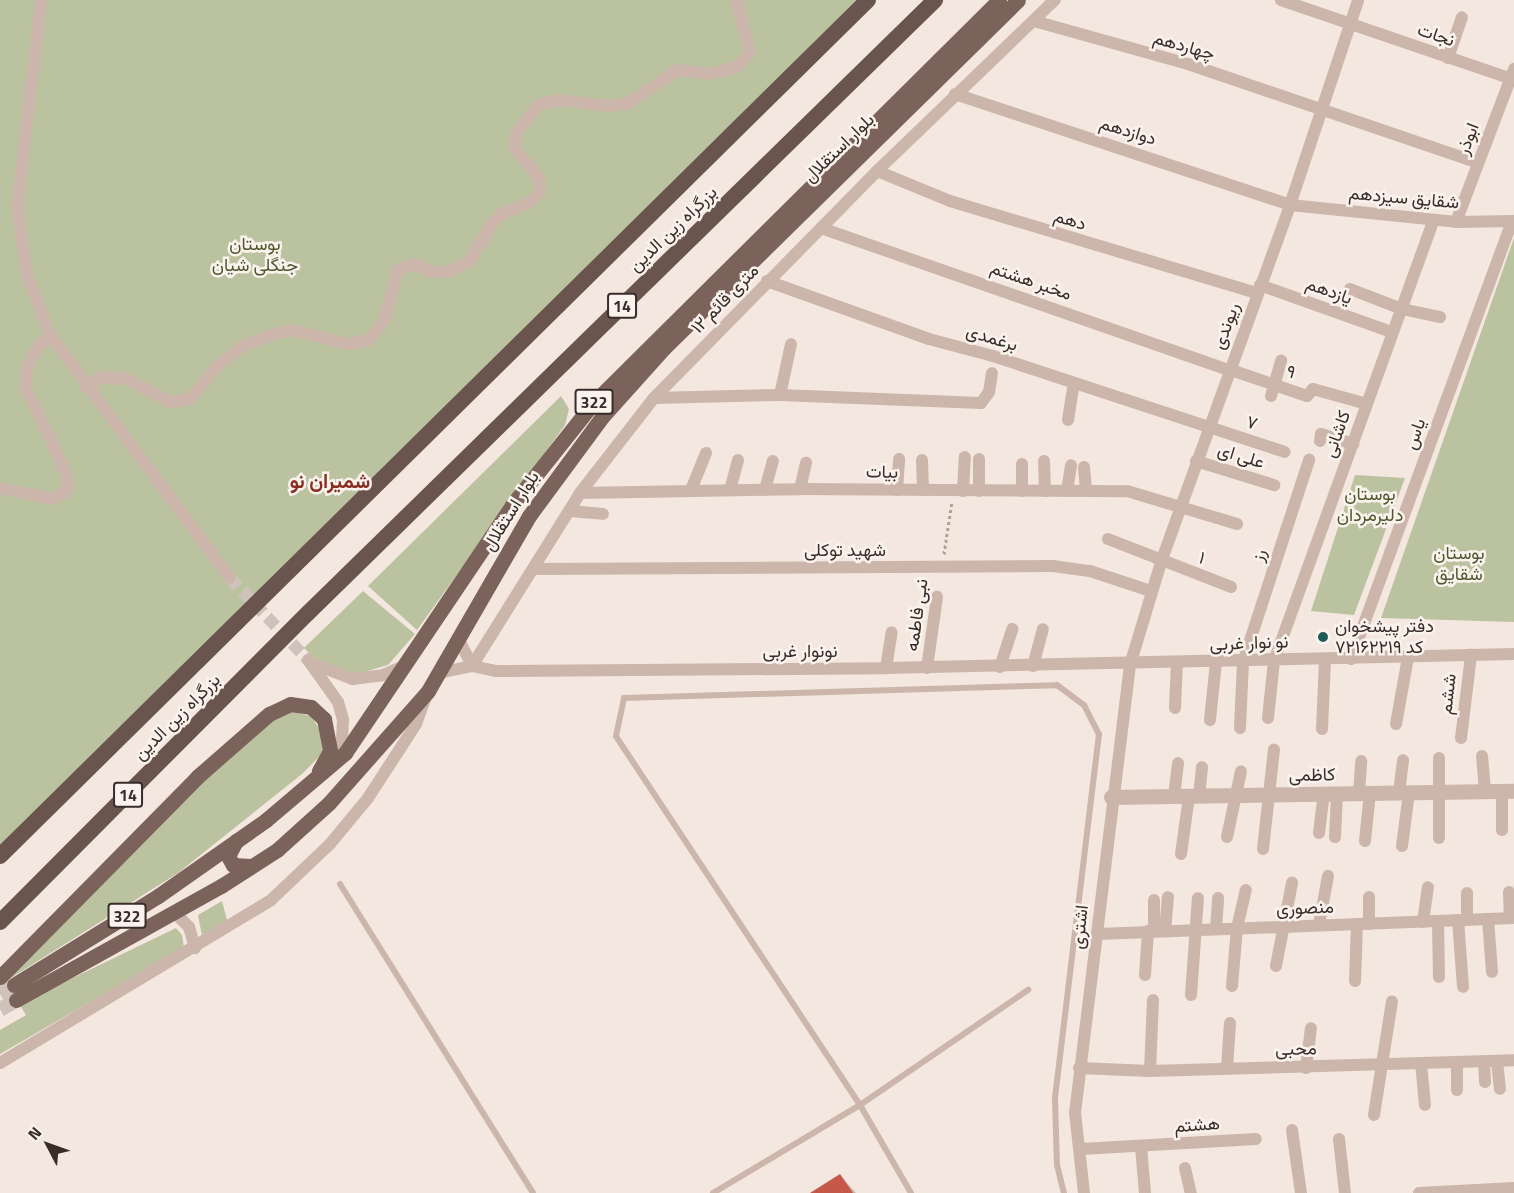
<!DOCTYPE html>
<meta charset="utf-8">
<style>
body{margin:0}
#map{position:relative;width:1514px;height:1193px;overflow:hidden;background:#f3e7df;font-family:"Titillium Web",Vazirmatn,sans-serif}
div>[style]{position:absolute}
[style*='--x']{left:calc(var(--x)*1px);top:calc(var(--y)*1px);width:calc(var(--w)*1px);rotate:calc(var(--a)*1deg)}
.green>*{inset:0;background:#bbc29f}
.shadow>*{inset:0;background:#0003}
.building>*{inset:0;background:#c6584a}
.minor-tunnel>*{height:12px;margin-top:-6px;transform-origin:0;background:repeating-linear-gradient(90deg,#cec2bb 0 12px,transparent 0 18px)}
.primary-tunnel>*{height:15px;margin-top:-7.5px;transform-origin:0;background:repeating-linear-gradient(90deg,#cec2bb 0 15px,transparent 0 23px)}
.path>*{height:3px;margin-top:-1.5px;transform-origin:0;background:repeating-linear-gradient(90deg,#b79f95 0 3px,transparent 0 6px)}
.service>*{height:6px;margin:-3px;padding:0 3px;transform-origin:3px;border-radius:3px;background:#ccb5ab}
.minor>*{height:12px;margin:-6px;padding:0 6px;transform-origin:6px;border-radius:6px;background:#ccb5ab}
.tertiary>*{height:15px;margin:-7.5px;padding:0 7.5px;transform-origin:7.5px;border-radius:7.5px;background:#ccb5ab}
.primary>*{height:15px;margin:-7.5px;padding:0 7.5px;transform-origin:7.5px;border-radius:7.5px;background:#7b625b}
.trunk>*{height:16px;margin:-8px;padding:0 8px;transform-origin:8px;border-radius:8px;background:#6a544e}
.dots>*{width:16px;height:16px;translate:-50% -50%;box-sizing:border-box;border:3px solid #faf2ec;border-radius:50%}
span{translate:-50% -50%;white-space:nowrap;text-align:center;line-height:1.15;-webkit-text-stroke:5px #faf2ec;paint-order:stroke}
.shield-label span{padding:2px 4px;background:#faf2ec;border:2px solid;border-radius:4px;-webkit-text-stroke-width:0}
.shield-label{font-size:16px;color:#392d2a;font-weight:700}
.street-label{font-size:18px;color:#392d2a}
.park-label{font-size:18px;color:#4e582e}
.poi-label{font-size:18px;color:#392d2a}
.left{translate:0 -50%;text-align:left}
.neighbourhood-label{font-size:20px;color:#882e23;font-weight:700}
.north{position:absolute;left:18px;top:1115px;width:60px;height:60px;-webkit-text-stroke:4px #faf2ec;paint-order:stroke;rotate:311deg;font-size:16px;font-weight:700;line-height:24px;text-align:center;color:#392d2a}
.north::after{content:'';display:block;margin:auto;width:21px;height:27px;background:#392d2a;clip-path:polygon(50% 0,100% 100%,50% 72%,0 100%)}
</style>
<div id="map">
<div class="green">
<i style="clip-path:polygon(0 0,872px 0,0 853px)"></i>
<i style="clip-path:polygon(1514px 238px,1514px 622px,1381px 618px)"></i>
<i style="clip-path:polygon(561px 396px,569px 409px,565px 425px,417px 630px,368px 586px)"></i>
<i style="clip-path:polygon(1355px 475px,1405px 478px,1354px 615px,1311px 611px)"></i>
<i style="clip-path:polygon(363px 591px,415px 634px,388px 665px,357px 674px,342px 672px,316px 660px,304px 648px)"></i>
<i style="clip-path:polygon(290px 711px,311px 716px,325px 738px,322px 754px,302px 774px,178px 873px,6px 981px,209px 774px,273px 719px)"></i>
<i style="clip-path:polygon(222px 901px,227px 920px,202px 936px,198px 915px)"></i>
<i style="clip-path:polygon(176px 928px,182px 935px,184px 948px,0 1054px,0 1030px,26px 1015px,19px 1004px)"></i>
</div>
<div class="shadow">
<i style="clip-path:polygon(840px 1175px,856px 1193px,813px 1193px)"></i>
</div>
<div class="building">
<i style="clip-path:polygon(840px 1174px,853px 1193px,810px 1193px)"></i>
</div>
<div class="minor-tunnel">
<i style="--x:230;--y:578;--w:113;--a:46.4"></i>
</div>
<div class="primary-tunnel">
<i style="--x:0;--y:994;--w:17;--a:-33"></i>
<i style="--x:0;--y:1009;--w:18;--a:-29"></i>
</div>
<div class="path">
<i style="--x:944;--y:554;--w:54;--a:-81.4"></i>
</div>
<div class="service">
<i style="--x:340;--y:884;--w:364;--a:58"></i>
<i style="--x:713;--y:1193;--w:171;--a:-30.9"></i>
<i style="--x:860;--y:1105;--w:204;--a:-34.4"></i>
<i style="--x:911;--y:1193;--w:102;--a:-120.1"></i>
<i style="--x:860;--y:1105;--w:442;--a:-123.5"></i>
<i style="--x:616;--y:736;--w:39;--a:-78"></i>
<i style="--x:624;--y:698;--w:433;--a:-1.7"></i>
<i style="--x:1057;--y:685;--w:34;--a:37"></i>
<i style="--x:1084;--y:705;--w:33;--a:63"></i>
<i style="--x:1099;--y:734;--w:368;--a:96.9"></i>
<i style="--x:1055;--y:1099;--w:66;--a:88.3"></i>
<i style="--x:1057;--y:1165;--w:29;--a:76"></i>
</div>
<div class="minor">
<i style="--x:41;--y:0;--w:208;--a:96.6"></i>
<i style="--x:17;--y:207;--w:69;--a:81.6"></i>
<i style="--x:27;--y:275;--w:64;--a:69"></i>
<i style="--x:50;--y:335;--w:302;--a:53.5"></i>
<i style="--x:1281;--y:0;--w:246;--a:18.9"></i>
<i style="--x:1034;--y:21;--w:160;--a:15.6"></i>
<i style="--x:1188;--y:64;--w:306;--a:18.8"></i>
<i style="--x:1448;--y:58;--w:43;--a:-71.1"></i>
<i style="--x:955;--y:94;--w:353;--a:18.3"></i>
<i style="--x:1290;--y:205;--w:167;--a:5.8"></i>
<i style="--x:1456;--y:222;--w:58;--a:-1"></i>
<i style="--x:877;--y:171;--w:79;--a:22.3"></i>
<i style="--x:950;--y:201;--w:320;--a:16.7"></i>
<i style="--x:1456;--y:222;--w:164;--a:-69.2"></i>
<i style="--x:821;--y:228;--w:432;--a:19.2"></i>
<i style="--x:767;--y:281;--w:172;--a:19.7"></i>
<i style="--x:929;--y:339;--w:66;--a:14.9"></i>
<i style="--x:993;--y:356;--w:307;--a:18.2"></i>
<i style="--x:1260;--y:285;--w:134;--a:19.7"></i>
<i style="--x:1350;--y:289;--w:56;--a:21"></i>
<i style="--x:1402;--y:309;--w:39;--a:12"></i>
<i style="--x:1237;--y:372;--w:74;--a:18.9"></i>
<i style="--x:1307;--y:396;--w:9;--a:-49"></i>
<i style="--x:1313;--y:389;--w:56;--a:15.5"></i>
<i style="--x:86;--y:387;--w:19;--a:-32"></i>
<i style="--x:102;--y:377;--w:25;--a:5"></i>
<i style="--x:127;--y:379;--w:49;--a:28.1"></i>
<i style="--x:170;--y:402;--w:20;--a:-9"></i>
<i style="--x:190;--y:399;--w:43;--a:-50.7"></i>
<i style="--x:217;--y:366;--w:33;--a:-38"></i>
<i style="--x:243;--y:346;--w:30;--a:-21"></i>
<i style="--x:271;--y:335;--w:23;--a:-13"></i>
<i style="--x:293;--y:330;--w:57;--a:14.3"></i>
<i style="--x:348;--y:344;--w:21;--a:-11"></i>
<i style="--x:369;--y:340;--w:25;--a:-53"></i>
<i style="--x:384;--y:320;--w:52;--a:-74.4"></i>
<i style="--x:398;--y:270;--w:17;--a:-21"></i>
<i style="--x:414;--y:264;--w:19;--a:25"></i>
<i style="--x:431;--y:272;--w:20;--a:-3"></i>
<i style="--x:451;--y:271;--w:21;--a:-28"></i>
<i style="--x:470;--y:261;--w:44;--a:-59.9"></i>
<i style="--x:492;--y:223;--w:13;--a:-42"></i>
<i style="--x:502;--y:214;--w:30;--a:-23"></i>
<i style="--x:530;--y:202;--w:14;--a:-45"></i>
<i style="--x:540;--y:192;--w:14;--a:-94"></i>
<i style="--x:539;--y:178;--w:38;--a:-129"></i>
<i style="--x:515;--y:148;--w:15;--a:-86"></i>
<i style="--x:516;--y:133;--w:36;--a:-52"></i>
<i style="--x:538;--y:105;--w:22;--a:-13"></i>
<i style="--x:559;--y:100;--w:52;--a:6.6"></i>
<i style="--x:611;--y:106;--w:18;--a:-9"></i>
<i style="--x:629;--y:103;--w:58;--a:-34.5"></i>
<i style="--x:677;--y:70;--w:32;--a:7"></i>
<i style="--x:709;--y:74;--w:29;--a:-14"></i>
<i style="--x:737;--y:67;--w:20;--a:-49"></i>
<i style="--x:750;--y:52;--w:54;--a:-105.1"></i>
<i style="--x:780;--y:395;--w:52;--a:-77.8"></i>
<i style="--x:1271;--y:396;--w:37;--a:-74"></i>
<i style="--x:654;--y:398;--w:126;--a:-1.4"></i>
<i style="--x:780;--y:395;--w:201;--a:2.3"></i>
<i style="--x:981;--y:403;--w:14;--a:-54"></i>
<i style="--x:989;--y:392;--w:19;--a:-81"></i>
<i style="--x:1068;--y:420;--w:36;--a:-81"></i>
<i style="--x:1320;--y:441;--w:7;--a:-82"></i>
<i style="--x:1321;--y:434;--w:34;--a:17"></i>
<i style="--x:979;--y:459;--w:32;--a:90"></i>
<i style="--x:922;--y:460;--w:30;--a:88"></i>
<i style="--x:1044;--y:461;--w:30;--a:88"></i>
<i style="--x:1196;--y:461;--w:82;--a:17.1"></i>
<i style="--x:1022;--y:464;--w:27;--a:90"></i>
<i style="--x:1084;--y:467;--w:24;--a:85"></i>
<i style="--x:0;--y:488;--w:53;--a:11.9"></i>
<i style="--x:52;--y:499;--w:14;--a:-25"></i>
<i style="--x:65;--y:493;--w:7;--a:-63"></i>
<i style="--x:68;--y:487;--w:14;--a:-98"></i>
<i style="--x:66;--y:473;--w:94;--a:-115.2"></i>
<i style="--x:26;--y:388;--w:20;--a:-87"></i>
<i style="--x:27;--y:368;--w:21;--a:-65"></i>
<i style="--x:36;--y:349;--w:20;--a:-45"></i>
<i style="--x:800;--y:489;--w:27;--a:-77"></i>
<i style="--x:691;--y:490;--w:40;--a:-68"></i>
<i style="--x:730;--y:490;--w:31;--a:-75"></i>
<i style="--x:765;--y:490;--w:30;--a:-75"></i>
<i style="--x:897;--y:490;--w:31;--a:-86"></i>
<i style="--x:963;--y:491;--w:34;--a:-87"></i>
<i style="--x:1067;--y:491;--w:26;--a:-81"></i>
<i style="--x:580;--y:493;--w:220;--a:-1"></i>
<i style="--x:800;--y:489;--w:327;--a:0.4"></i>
<i style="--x:1127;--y:491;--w:115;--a:16.7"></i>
<i style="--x:570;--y:511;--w:33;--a:5"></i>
<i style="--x:1108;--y:539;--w:132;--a:21.3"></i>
<i style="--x:535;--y:569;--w:518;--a:-0.33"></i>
<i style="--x:1053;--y:566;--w:37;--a:8"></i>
<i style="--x:1090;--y:571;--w:64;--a:18.2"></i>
<i style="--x:458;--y:638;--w:31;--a:63"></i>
<i style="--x:1351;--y:659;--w:467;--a:-69.8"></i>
<i style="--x:308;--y:660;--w:52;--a:54.5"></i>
<i style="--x:338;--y:702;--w:19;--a:74"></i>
<i style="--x:343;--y:720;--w:37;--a:93"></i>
<i style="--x:316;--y:665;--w:39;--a:21"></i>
<i style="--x:352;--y:679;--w:31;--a:-7"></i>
<i style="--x:383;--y:675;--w:21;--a:-23"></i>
<i style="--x:472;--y:666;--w:204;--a:-58"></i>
<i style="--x:580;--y:493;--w:120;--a:-52.1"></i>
<i style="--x:654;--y:398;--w:318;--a:-45.5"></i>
<i style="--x:877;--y:171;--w:247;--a:-43.9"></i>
<i style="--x:1033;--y:666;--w:38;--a:-75"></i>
<i style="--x:1000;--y:667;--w:40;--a:-72"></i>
<i style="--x:886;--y:668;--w:36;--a:-81"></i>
<i style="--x:927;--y:668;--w:72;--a:-82"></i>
<i style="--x:439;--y:673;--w:34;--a:-12"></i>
<i style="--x:472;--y:666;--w:24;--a:12"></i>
<i style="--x:495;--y:671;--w:391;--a:-0.4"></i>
<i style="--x:886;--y:668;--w:628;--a:-1.28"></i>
<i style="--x:1175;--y:708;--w:45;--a:-87.5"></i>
<i style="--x:1268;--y:718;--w:57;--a:-84"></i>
<i style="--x:1274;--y:661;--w:469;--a:-70.1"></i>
<i style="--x:1210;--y:720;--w:58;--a:-84.1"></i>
<i style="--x:1396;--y:724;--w:68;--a:-79.8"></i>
<i style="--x:1240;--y:728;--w:66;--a:-87.4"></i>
<i style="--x:1243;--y:662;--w:213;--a:-71.9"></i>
<i style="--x:1322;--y:729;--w:70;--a:-87.5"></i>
<i style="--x:1461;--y:738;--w:84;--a:-83.1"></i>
<i style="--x:1482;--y:756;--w:36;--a:85"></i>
<i style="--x:1439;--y:758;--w:80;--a:90"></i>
<i style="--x:1502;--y:791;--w:39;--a:90"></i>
<i style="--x:1359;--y:793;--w:32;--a:-86"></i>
<i style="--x:1399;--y:793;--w:33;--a:-83"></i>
<i style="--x:1174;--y:796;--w:33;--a:-83"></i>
<i style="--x:1199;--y:796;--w:29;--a:-84"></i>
<i style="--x:1319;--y:833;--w:39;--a:-83"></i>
<i style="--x:1227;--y:837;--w:67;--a:-78"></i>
<i style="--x:1335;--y:837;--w:43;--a:-87.3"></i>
<i style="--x:1365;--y:841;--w:48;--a:-84.1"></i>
<i style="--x:1402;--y:846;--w:53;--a:-82.5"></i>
<i style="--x:1263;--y:849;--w:100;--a:-83.7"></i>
<i style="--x:1181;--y:854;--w:59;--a:-82.1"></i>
<i style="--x:1509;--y:892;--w:26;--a:88"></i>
<i style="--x:1369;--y:897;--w:27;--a:90"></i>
<i style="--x:1154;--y:900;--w:31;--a:90"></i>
<i style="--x:175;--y:913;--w:20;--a:45"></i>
<i style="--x:189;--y:927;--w:22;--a:74"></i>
<i style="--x:1488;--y:919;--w:53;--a:85.7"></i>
<i style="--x:1458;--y:920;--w:67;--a:85.7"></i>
<i style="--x:1467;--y:920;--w:27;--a:-90"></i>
<i style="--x:1438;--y:921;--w:56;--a:89"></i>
<i style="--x:1423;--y:922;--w:35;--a:-82"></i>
<i style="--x:1319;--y:925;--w:50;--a:-79.6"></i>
<i style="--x:1216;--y:929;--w:31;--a:-86"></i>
<i style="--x:1165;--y:931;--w:34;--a:-85"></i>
<i style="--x:1098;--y:934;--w:416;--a:-2.2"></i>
<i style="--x:1276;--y:966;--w:85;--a:-79.1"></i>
<i style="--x:1145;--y:975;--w:44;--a:-86.1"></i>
<i style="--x:1355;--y:981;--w:57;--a:-88"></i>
<i style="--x:1232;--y:986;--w:58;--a:-85.1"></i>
<i style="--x:1237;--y:928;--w:39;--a:-77"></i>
<i style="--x:1191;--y:995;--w:97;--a:-85.9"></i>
<i style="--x:1497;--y:1061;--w:28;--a:84"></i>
<i style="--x:1457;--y:1062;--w:28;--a:90"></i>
<i style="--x:1484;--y:1062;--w:20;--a:87"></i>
<i style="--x:0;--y:1063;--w:316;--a:-31"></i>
<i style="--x:271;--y:900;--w:81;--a:-43.5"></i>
<i style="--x:330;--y:844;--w:60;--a:-50.4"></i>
<i style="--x:368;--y:798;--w:88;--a:-57"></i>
<i style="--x:416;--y:724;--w:30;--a:-70"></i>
<i style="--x:1421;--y:1063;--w:42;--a:84.6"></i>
<i style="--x:1079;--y:1068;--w:71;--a:2.4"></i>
<i style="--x:1150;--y:1071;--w:364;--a:-1.7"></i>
<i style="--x:1227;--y:1068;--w:45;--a:-86.2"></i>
<i style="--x:1306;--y:1068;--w:40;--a:-82.9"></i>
<i style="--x:1150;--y:1071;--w:71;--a:-87.6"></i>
<i style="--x:1374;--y:1115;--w:115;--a:-81"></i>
<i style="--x:1292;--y:1130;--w:64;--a:81.9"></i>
<i style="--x:1339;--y:1139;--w:54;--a:83.7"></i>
<i style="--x:1141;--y:1147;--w:46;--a:85"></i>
<i style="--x:1081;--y:1149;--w:175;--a:-3.3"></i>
<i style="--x:1185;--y:1168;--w:26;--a:77"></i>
<i style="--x:1084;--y:1193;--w:81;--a:-96.4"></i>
<i style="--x:1075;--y:1113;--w:451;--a:-83"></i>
<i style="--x:1130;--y:665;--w:108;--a:-73.2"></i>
<i style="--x:1161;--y:562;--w:380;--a:-70.1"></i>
<i style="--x:1290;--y:205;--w:216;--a:-71.6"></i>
<i style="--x:1419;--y:1193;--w:95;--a:-3"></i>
</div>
<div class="tertiary">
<i style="--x:1111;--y:797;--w:403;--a:-0.9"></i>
</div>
<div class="primary">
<i style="--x:236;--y:841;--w:17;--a:118"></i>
<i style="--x:228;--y:856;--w:10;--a:61"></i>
<i style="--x:233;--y:865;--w:18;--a:3"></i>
<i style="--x:0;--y:977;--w:281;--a:-45.4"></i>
<i style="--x:197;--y:777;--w:96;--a:-41.2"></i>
<i style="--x:269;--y:714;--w:23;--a:-25"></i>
<i style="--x:290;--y:704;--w:21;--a:8"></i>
<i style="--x:311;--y:707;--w:18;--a:43"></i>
<i style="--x:324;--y:719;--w:33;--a:79"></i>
<i style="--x:330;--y:751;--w:23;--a:119"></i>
<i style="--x:14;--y:985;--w:169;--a:-31.7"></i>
<i style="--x:158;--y:896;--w:132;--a:-35.1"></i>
<i style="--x:266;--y:820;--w:104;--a:-40.3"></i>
<i style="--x:345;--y:753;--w:299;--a:-56"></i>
<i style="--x:512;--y:505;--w:130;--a:-51.5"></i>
<i style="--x:593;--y:403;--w:572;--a:-44.79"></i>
<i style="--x:16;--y:1000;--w:235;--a:-29.1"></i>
<i style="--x:221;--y:886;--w:67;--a:-32.7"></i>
<i style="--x:277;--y:850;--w:70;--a:-42.1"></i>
<i style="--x:329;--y:803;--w:149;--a:-48.5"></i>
<i style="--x:428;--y:691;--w:202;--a:-60"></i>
<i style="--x:529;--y:516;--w:123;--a:-53.6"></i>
<i style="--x:602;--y:417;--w:93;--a:-48.1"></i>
<i style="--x:664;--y:348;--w:496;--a:-44.5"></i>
</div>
<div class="trunk">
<i style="--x:0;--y:856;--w:1219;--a:-44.6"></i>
<i style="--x:0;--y:922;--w:436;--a:-45.1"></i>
<i style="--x:308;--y:613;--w:877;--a:-44.35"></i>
</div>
<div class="dots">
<i style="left:1323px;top:637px;background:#1f5b57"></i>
</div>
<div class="shield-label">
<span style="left:622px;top:306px">14</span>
<span style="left:594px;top:402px">322</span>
<span style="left:128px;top:795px">14</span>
<span style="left:127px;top:916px">322</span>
</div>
<div class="street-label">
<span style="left:1436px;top:35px;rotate:19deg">نجات</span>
<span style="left:1184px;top:46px;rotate:16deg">چهاردهم</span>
<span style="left:1128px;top:131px;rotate:17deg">دوازدهم</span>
<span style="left:1468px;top:139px;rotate:-69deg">ابوذر</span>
<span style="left:839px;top:148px;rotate:-44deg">بلوار استقلال</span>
<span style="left:1404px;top:198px;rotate:5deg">شقایق سیزدهم</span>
<span style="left:1070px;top:220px;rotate:17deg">دهم</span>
<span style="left:673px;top:229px;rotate:-44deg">بزرگراه زین الدین</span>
<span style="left:1031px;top:281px;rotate:19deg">مخبر هشتم</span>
<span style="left:1329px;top:291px;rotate:20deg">یازدهم</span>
<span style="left:725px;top:299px;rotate:-46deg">۱۲ متری قائم</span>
<span style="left:1226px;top:326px;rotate:-70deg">ریوندی</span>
<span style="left:992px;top:338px;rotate:17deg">برغمدی</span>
<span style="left:1291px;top:372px;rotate:18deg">۹</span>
<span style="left:1252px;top:423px;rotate:17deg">۷</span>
<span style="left:1337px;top:434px;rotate:-70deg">کاشانی</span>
<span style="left:1415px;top:434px;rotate:-70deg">یاس</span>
<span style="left:1241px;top:456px;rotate:17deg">علی ای</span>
<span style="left:882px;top:472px;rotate:1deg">بیات</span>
<span style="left:511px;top:511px;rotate:-58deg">بلوار استقلال</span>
<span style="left:845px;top:550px">شهید توکلی</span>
<span style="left:1259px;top:555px;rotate:-72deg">رز</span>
<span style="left:1202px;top:558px;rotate:20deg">۱</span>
<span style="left:917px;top:615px;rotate:-82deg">نبی فاطمه</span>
<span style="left:1249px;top:643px;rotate:-2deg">نو نوار غربی</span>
<span style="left:800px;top:651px">نونوار غربی</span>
<span style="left:1448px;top:694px;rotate:-83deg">ششم</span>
<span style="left:177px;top:717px;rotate:-45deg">بزرگراه زین الدین</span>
<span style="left:1312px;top:775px;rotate:-1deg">کاظمی</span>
<span style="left:1305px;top:908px;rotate:-2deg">منصوری</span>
<span style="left:1080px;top:927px;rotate:-84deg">اشتری</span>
<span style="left:1296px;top:1049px;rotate:-1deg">محبی</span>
<span style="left:1197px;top:1125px;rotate:-4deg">هشتم</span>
</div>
<div class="park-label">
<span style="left:255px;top:255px">بوستان<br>جنگلی شیان</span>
<span style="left:1370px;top:505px">بوستان<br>دلیرمردان</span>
<span style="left:1459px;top:564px">بوستان<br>شقایق</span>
</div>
<div class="poi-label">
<span class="left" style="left:1335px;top:637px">دفتر پیشخوان<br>کد ۷۲۱۶۲۲۱۹</span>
</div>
<div class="neighbourhood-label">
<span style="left:330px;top:480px">شمیران نو</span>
</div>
<div class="north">N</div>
</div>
